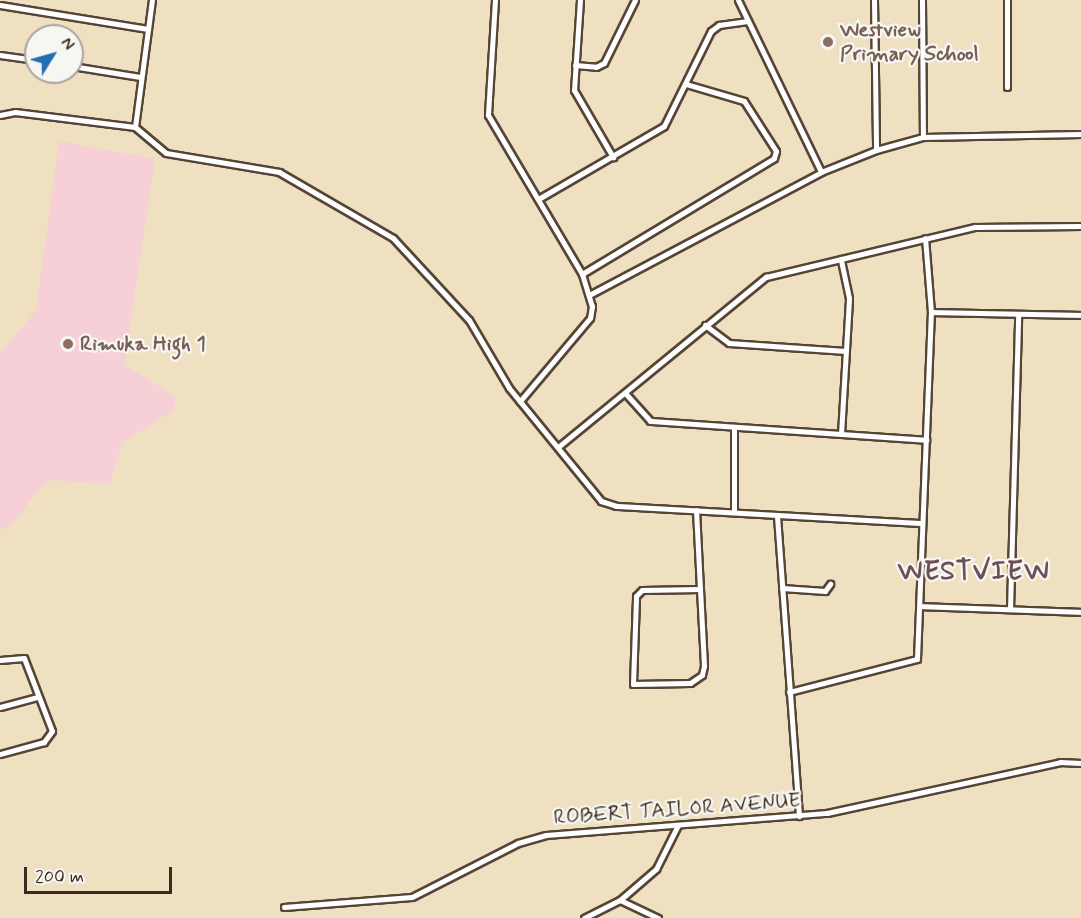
<!DOCTYPE html>
<style>
body{margin:0}
#map{position:relative;width:1081px;height:918px;overflow:hidden;background:#eee0c1;font-family:Mynerve,sans-serif}
div>[style]{position:absolute}
[style*='--x']{left:calc(var(--x)*1px);top:calc(var(--y)*1px);width:calc(var(--w)*1px);rotate:calc(var(--a)*1deg)}
.built>*{inset:0;background:#f6cfd7}
.roads{filter:drop-shadow(2px 0 #564536) drop-shadow(-2px 0 #564536) drop-shadow(0 2px #564536) drop-shadow(0 -2px #564536)}
.minor>*{height:5px;margin:-2.5px;padding:0 2.5px;transform-origin:2.5px;border-radius:2.5px;background:#fff}
.dots>*{width:16px;height:16px;translate:-50% -50%;box-sizing:border-box;border:3px solid #f6f6f2;border-radius:50%}
span{translate:-50% -50%;white-space:nowrap;text-align:center;line-height:1.15;-webkit-text-stroke:4.5px #f6f6f2;paint-order:stroke}
.education-label{font-size:21px;color:#785e54;font-weight:700}
.left{translate:0 -50%;text-align:left}
.street-label{font-size:21px;color:#3b2a1e}
.district-label{font-size:27px;color:#6e4f56;font-weight:700;letter-spacing:1.5px}
.north{position:absolute;left:24px;top:24px;width:60px;height:60px;box-sizing:border-box;background:#f6f6f2;border:2px solid #aba49d;border-radius:50%;rotate:53deg;font-size:16px;font-weight:700;line-height:24px;text-align:center;color:#3b2a1e}
.north::after{content:'';display:block;margin:auto;width:21px;height:27px;background:#1f6fb2;clip-path:polygon(50% 0,100% 100%,50% 72%,0 100%)}
.scale{position:absolute;left:24px;top:867px;width:148px;height:27px;box-sizing:border-box;border:3px solid #3b2a1e;border-top:0;padding-left:8px;font-size:18px;line-height:21px;white-space:nowrap;color:#3b2a1e;-webkit-text-stroke:4px #f6f6f2;paint-order:stroke}
</style>
<div id="map">
<div class="built">
<i style="clip-path:polygon(59px 141px,155px 159px,124px 365px,175px 396px,175px 410px,122px 442px,110px 484px,52px 480px,40px 488px,13px 523px,0 531px,0 353px,36px 311px)"></i>
</div>
<div class="roads">
<div class="minor">
<i style="--x:495;--y:0;--w:115;--a:93.5"></i>
<i style="--x:488;--y:115;--w:185;--a:59.4"></i>
<i style="--x:582;--y:274;--w:34;--a:73"></i>
<i style="--x:592;--y:306;--w:12;--a:99"></i>
<i style="--x:590;--y:318;--w:109;--a:130.1"></i>
<i style="--x:580;--y:0;--w:90;--a:93.8"></i>
<i style="--x:574;--y:90;--w:78;--a:59.8"></i>
<i style="--x:738;--y:0;--w:191;--a:64.2"></i>
<i style="--x:874;--y:0;--w:150;--a:89.2"></i>
<i style="--x:922;--y:0;--w:137;--a:89.6"></i>
<i style="--x:1007;--y:0;--w:87;--a:90"></i>
<i style="--x:0;--y:5;--w:150;--a:9.2"></i>
<i style="--x:0;--y:55;--w:36;--a:8"></i>
<i style="--x:575;--y:65;--w:21;--a:5"></i>
<i style="--x:596;--y:67;--w:9;--a:-27"></i>
<i style="--x:604;--y:63;--w:70;--a:-63.8"></i>
<i style="--x:72;--y:66;--w:69;--a:9.2"></i>
<i style="--x:0;--y:115;--w:15;--a:-11"></i>
<i style="--x:15;--y:112;--w:121;--a:7.1"></i>
<i style="--x:135;--y:127;--w:128;--a:-82.4"></i>
<i style="--x:135;--y:127;--w:40;--a:40"></i>
<i style="--x:166;--y:153;--w:115;--a:9.5"></i>
<i style="--x:279;--y:172;--w:132;--a:30.1"></i>
<i style="--x:393;--y:238;--w:112;--a:47.2"></i>
<i style="--x:469;--y:320;--w:79;--a:59.5"></i>
<i style="--x:509;--y:388;--w:146;--a:50.8"></i>
<i style="--x:601;--y:501;--w:16;--a:18"></i>
<i style="--x:616;--y:506;--w:306;--a:3.2"></i>
<i style="--x:540;--y:198;--w:143;--a:-30.1"></i>
<i style="--x:664;--y:126;--w:106;--a:-63.7"></i>
<i style="--x:711;--y:31;--w:10;--a:-37"></i>
<i style="--x:719;--y:25;--w:29;--a:-8"></i>
<i style="--x:582;--y:274;--w:224;--a:-31.1"></i>
<i style="--x:774;--y:158;--w:7;--a:-74"></i>
<i style="--x:776;--y:151;--w:59;--a:-122.6"></i>
<i style="--x:744;--y:101;--w:60;--a:-163.7"></i>
<i style="--x:591;--y:294;--w:260;--a:-27.9"></i>
<i style="--x:821;--y:172;--w:59;--a:-21.8"></i>
<i style="--x:876;--y:150;--w:49;--a:-15.5"></i>
<i style="--x:923;--y:137;--w:158;--a:-1.1"></i>
<i style="--x:931;--y:312;--w:150;--a:1.1"></i>
<i style="--x:705;--y:325;--w:30;--a:37"></i>
<i style="--x:729;--y:343;--w:117;--a:3.9"></i>
<i style="--x:626;--y:394;--w:36;--a:48"></i>
<i style="--x:650;--y:421;--w:277;--a:3.9"></i>
<i style="--x:841;--y:434;--w:136;--a:-86.6"></i>
<i style="--x:849;--y:298;--w:40;--a:-102"></i>
<i style="--x:558;--y:447;--w:269;--a:-39.3"></i>
<i style="--x:766;--y:277;--w:215;--a:-13.5"></i>
<i style="--x:975;--y:227;--w:106;--a:-0.5"></i>
<i style="--x:696;--y:510;--w:79;--a:87.1"></i>
<i style="--x:700;--y:589;--w:77;--a:87"></i>
<i style="--x:704;--y:666;--w:9;--a:103"></i>
<i style="--x:702;--y:675;--w:14;--a:146"></i>
<i style="--x:690;--y:683;--w:57;--a:179"></i>
<i style="--x:633;--y:684;--w:88;--a:-88"></i>
<i style="--x:636;--y:596;--w:8;--a:-45"></i>
<i style="--x:642;--y:590;--w:58;--a:-1"></i>
<i style="--x:734;--y:511;--w:84;--a:-90"></i>
<i style="--x:777;--y:516;--w:301;--a:85.8"></i>
<i style="--x:782;--y:588;--w:43;--a:4"></i>
<i style="--x:825;--y:591;--w:9;--a:-54"></i>
<i style="--x:920;--y:606;--w:161;--a:2.1"></i>
<i style="--x:1010;--y:609;--w:294;--a:-88.4"></i>
<i style="--x:0;--y:660;--w:24;--a:-5"></i>
<i style="--x:24;--y:658;--w:78;--a:69"></i>
<i style="--x:52;--y:731;--w:14;--a:126"></i>
<i style="--x:44;--y:742;--w:46;--a:164.7"></i>
<i style="--x:789;--y:692;--w:132;--a:-14.5"></i>
<i style="--x:917;--y:659;--w:347;--a:-87.7"></i>
<i style="--x:931;--y:312;--w:74;--a:-94.6"></i>
<i style="--x:0;--y:707;--w:39;--a:-15"></i>
<i style="--x:620;--y:900;--w:42;--a:25.3"></i>
<i style="--x:284;--y:907;--w:128;--a:-4.5"></i>
<i style="--x:412;--y:897;--w:119;--a:-27"></i>
<i style="--x:518;--y:843;--w:29;--a:-16"></i>
<i style="--x:546;--y:835;--w:282;--a:-4.5"></i>
<i style="--x:827;--y:813;--w:239;--a:-12.3"></i>
<i style="--x:1060;--y:762;--w:21;--a:3"></i>
<i style="--x:584;--y:918;--w:40;--a:-26.6"></i>
<i style="--x:620;--y:900;--w:48;--a:-40.7"></i>
<i style="--x:656;--y:869;--w:49;--a:-63.4"></i>
</div>
</div>
<div class="dots">
<i style="left:828px;top:42px;background:#8d6e63"></i>
<i style="left:68px;top:344px;background:#8d6e63"></i>
</div>
<div class="education-label">
<span class="left" style="left:840px;top:42px">Westview<br>Primary School</span>
<span class="left" style="left:80px;top:344px">Rimuka High 1</span>
</div>
<div class="street-label">
<span style="left:677px;top:809px;rotate:-4deg">ROBERT TAILOR AVENUE</span>
</div>
<div class="district-label">
<span style="left:974px;top:572px">WESTVIEW</span>
</div>
<div class="north">N</div>
<div class="scale">200 m</div>
</div>
